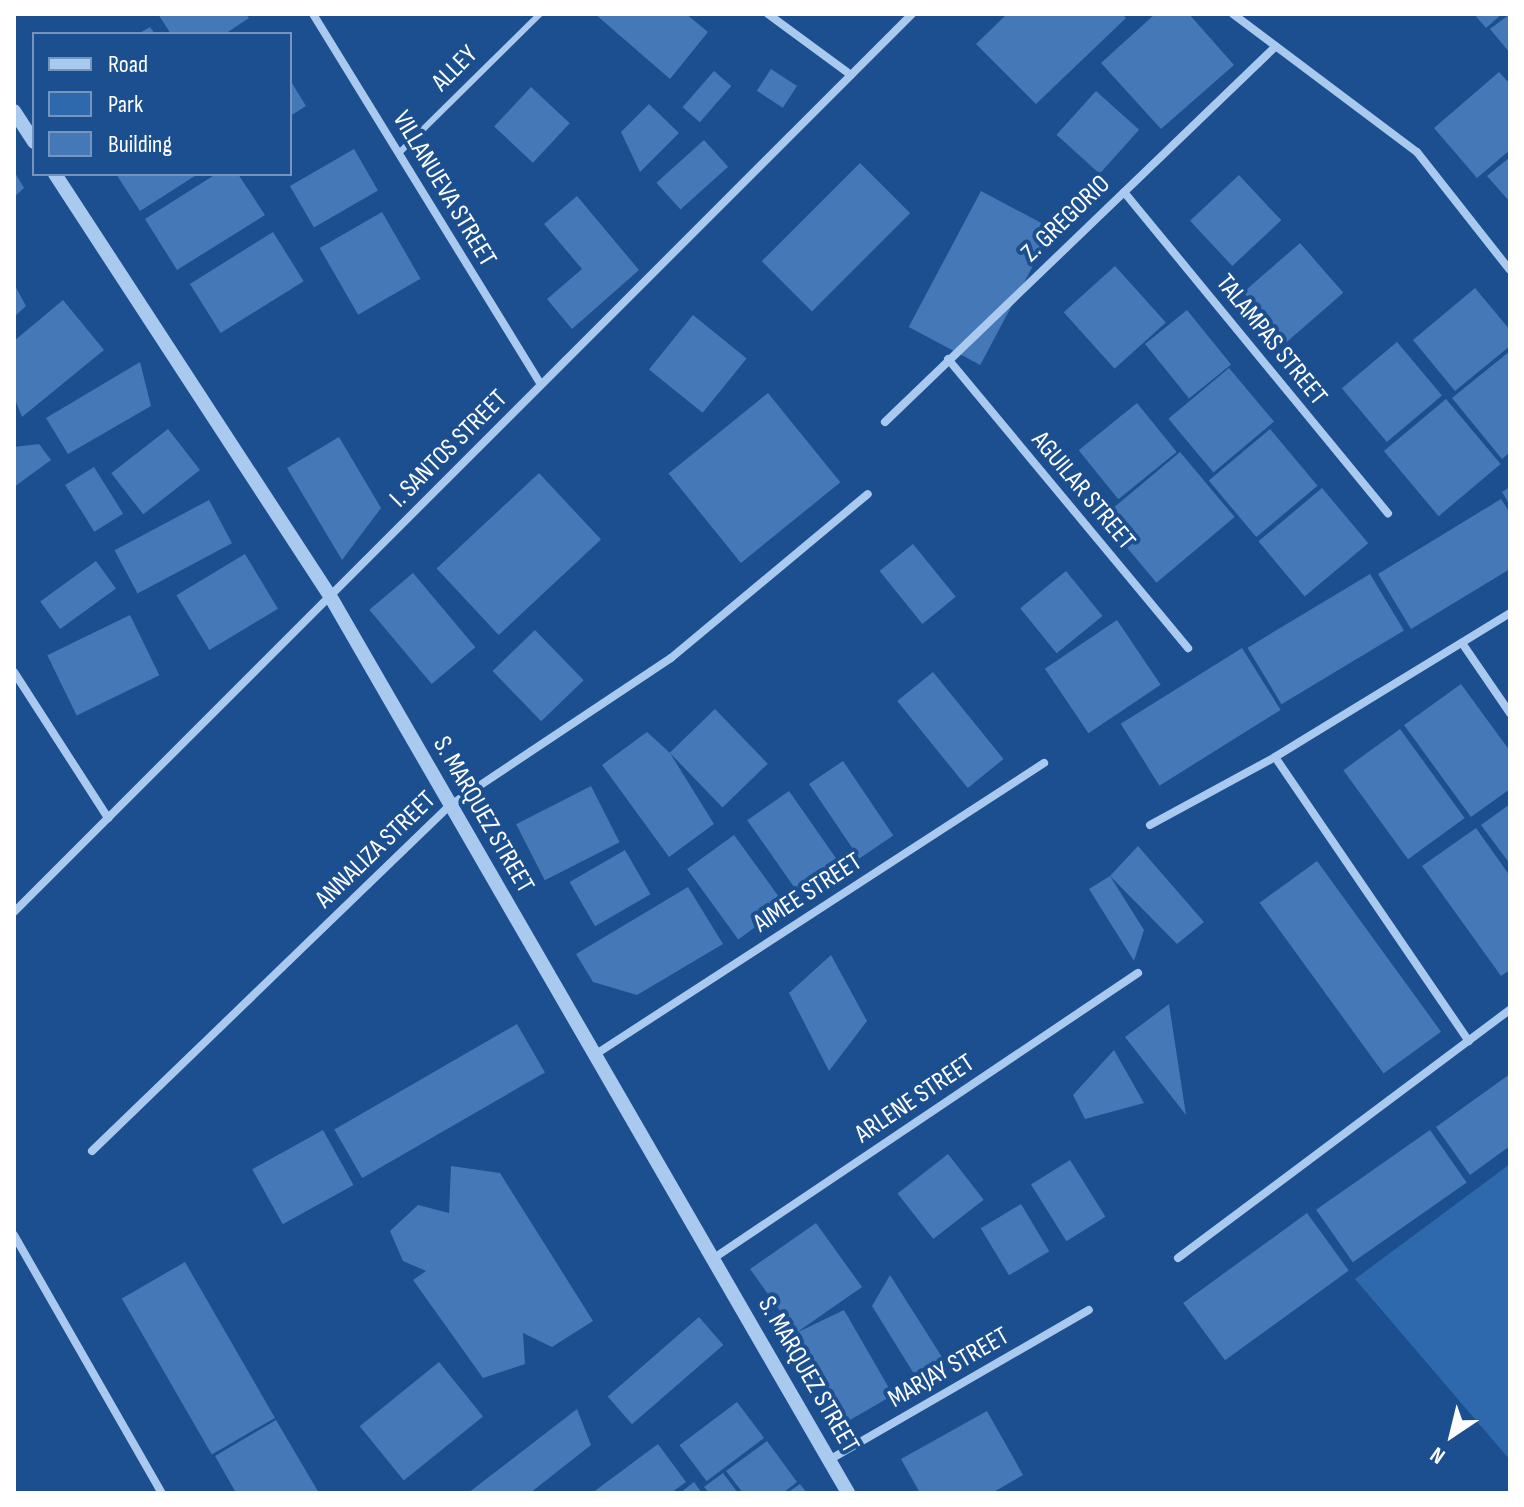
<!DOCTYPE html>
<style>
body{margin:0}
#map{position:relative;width:1524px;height:1507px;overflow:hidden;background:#1b4f8f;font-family:"Sofia Sans Condensed",sans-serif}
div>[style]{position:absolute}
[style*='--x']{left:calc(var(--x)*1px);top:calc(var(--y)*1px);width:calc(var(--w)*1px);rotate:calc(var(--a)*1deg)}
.green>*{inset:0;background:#2e69ad}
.building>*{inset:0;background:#4478b7;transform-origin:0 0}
.service>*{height:6px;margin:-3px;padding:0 3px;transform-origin:3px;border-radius:3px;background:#a9c9ee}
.minor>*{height:8px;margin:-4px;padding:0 4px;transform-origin:4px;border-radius:4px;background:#a9c9ee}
.tertiary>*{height:14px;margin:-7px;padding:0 7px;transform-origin:7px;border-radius:7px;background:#a9c9ee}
span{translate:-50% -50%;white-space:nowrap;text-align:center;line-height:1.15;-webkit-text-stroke:8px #1b4f8f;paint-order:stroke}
.street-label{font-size:26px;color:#fff}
.frame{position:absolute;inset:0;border:16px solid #fff;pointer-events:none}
.legend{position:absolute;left:32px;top:32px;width:260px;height:144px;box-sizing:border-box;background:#1b4f8f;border:2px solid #7695bc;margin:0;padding:10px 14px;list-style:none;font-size:24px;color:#fff}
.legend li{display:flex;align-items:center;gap:16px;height:40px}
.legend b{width:40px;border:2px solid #7695bc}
.north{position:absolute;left:1412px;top:1395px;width:80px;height:80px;-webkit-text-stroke:6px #1b4f8f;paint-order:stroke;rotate:215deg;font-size:22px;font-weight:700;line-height:32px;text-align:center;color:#fff}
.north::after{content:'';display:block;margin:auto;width:28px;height:36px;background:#fff;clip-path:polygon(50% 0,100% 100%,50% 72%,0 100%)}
</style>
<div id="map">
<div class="green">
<i style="clip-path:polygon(1510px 1164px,1510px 1460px,1355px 1279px)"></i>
</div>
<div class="building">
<i style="clip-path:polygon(158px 14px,246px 14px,249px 18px,225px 34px,171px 34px)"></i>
<i style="clip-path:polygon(595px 14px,686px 14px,708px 32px,670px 79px)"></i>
<i style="clip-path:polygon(1007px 14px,1122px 14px,1126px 18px,1036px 104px,976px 44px)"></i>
<i style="clip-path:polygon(1155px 14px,1189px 14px,1234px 65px,1161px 129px,1101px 63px)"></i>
<i style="clip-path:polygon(1474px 14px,1502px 14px,1486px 28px)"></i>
<i style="clip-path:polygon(1510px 14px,1510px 53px,1490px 29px)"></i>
<i style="clip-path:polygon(150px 27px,155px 34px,138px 34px)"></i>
<i style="left:771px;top:69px;width:31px;height:26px;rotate:33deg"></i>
<i style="left:714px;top:71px;width:23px;height:48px;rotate:41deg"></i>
<i style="clip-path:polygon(1499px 72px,1510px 84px,1510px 150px,1477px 178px,1434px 128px)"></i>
<i style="clip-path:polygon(290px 80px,306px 106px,290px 116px)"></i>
<i style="left:531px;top:87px;width:53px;height:54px;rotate:43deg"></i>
<i style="left:1096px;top:91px;width:58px;height:59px;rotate:42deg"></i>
<i style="clip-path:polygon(649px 104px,679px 133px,640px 172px,621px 132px)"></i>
<i style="left:704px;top:140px;width:36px;height:64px;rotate:48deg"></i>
<i style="left:354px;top:149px;width:48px;height:74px;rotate:60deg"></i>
<i style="clip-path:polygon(1510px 157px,1510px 202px,1487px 176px)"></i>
<i style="left:860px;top:163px;width:71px;height:139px;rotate:45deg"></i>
<i style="clip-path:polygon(14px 171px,24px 188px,14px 197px)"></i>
<i style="clip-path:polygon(116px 174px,198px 174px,140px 211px)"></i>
<i style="clip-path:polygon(216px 174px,238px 174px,265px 215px,177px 270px,145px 219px)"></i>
<i style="left:1239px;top:175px;width:62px;height:67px;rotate:47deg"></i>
<i style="left:981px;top:191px;width:81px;height:154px;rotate:28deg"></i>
<i style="clip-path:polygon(577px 196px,639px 270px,572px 329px,547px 299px,582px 269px,544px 224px)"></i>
<i style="left:382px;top:212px;width:77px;height:72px;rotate:60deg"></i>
<i style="left:273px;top:232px;width:58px;height:98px;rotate:58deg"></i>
<i style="left:1300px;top:243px;width:66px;height:75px;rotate:49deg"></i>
<i style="left:1115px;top:266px;width:76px;height:69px;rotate:48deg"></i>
<i style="clip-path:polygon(14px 284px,26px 306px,14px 317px)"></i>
<i style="clip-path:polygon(1475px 288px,1510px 330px,1510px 346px,1455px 391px,1413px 340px)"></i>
<i style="clip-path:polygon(63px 300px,104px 350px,22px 417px,14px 397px,14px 341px)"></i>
<i style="left:1187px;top:310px;width:70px;height:54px;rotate:51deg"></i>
<i style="left:693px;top:315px;width:69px;height:70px;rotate:39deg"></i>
<i style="left:1397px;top:342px;width:70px;height:72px;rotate:50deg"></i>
<i style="clip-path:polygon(1510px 351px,1510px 452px,1502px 459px,1452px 398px)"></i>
<i style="clip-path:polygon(140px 362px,151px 406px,68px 454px,46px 418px)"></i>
<i style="left:1229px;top:368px;width:70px;height:79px;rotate:50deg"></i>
<i style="left:768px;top:393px;width:115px;height:128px;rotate:51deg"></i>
<i style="left:1446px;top:399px;width:85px;height:81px;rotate:50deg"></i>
<i style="left:1137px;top:403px;width:63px;height:75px;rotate:51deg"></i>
<i style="left:168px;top:429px;width:52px;height:72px;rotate:52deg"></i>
<i style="left:1270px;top:429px;width:74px;height:80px;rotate:50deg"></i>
<i style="clip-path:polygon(339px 437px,381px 508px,342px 560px,287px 468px)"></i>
<i style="clip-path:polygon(39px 444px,51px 460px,14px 487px,14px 447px)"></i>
<i style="left:1180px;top:452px;width:85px;height:102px;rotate:50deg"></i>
<i style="left:94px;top:467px;width:55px;height:34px;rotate:58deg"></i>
<i style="left:539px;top:473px;width:91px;height:140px;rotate:47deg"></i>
<i style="clip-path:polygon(1510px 487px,1510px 505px,1502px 492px)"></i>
<i style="left:1322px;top:488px;width:72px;height:83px;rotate:50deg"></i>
<i style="clip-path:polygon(1501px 499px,1510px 513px,1510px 569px,1411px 629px,1378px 574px)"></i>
<i style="left:209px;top:500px;width:49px;height:107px;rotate:62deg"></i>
<i style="left:913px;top:544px;width:68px;height:43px;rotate:51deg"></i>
<i style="left:245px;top:554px;width:64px;height:80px;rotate:59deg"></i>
<i style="left:96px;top:561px;width:34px;height:69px;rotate:54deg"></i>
<i style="left:1066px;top:571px;width:58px;height:59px;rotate:51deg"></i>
<i style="left:413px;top:573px;width:97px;height:57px;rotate:50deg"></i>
<i style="left:1370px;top:574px;width:66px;height:143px;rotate:59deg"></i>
<i style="left:130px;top:615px;width:67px;height:92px;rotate:64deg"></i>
<i style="left:1117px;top:620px;width:78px;height:87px;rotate:56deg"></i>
<i style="left:535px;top:630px;width:70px;height:59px;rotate:46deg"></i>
<i style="left:1242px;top:648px;width:73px;height:143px;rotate:58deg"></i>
<i style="left:933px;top:672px;width:112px;height:46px;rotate:51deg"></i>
<i style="clip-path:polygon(1461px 684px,1510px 751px,1510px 789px,1471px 817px,1404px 725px)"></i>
<i style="left:715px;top:709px;width:76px;height:63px;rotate:46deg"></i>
<i style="left:1400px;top:729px;width:110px;height:70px;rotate:54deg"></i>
<i style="clip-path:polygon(647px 732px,670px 753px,714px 824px,669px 857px,602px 765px)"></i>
<i style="left:843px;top:761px;width:90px;height:41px;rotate:56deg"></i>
<i style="left:591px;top:786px;width:63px;height:84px;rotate:63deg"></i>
<i style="left:789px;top:791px;width:93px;height:51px;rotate:55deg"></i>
<i style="clip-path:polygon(1510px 804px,1510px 864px,1481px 825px)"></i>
<i style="clip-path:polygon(1476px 828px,1510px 876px,1510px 970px,1501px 976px,1422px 866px)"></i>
<i style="left:734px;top:835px;width:87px;height:58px;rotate:54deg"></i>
<i style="clip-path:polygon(1138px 846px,1204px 922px,1177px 944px,1110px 876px)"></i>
<i style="left:625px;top:850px;width:51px;height:64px;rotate:60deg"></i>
<i style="left:1317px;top:861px;width:211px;height:71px;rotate:54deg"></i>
<i style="clip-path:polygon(1110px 876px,1144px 930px,1134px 961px,1089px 889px)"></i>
<i style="clip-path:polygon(688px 887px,723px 944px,637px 995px,593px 982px,576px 954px)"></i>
<i style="clip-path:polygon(831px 955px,867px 1021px,829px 1071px,789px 993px)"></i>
<i style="clip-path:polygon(1169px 1004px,1186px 1115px,1125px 1037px)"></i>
<i style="left:517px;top:1024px;width:56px;height:211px;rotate:60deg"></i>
<i style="clip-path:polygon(1114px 1050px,1144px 1103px,1085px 1119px,1073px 1095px)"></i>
<i style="clip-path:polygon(1510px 1074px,1510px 1146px,1470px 1175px,1436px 1127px)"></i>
<i style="left:323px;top:1130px;width:63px;height:81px;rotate:61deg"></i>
<i style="left:1430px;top:1130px;width:64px;height:139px;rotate:55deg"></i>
<i style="left:948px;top:1154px;width:58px;height:64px;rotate:52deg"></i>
<i style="left:1070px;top:1160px;width:67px;height:46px;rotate:58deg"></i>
<i style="clip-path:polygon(451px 1166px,500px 1173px,593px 1321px,552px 1347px,523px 1333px,525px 1364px,483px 1378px,413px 1280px,426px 1271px,403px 1261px,390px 1231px,418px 1205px,449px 1213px)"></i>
<i style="left:1021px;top:1204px;width:55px;height:47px;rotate:59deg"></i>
<i style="left:1307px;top:1213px;width:71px;height:153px;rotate:54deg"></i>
<i style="clip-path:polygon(816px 1223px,862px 1287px,796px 1333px,844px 1310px,893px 1395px,845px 1423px,796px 1333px,750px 1269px)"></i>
<i style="left:185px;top:1262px;width:180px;height:73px;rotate:60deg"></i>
<i style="clip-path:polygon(890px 1275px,947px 1365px,919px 1382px,872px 1306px)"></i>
<i style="left:699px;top:1317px;width:37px;height:121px;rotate:49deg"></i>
<i style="left:439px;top:1362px;width:70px;height:102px;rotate:51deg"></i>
<i style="left:737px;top:1402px;width:45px;height:72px;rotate:53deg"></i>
<i style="clip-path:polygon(577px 1409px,591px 1445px,530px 1493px,468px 1493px)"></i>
<i style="clip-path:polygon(987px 1411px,1023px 1475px,992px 1493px,920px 1493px,901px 1459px)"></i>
<i style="clip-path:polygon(276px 1420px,319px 1493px,236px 1493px,215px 1456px)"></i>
<i style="clip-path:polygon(767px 1441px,797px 1482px,783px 1493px,743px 1493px,726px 1471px)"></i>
<i style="clip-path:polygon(658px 1444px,686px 1482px,671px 1493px,592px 1493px)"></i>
<i style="clip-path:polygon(723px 1473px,738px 1493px,709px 1493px,704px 1487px)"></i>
<i style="clip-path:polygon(694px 1482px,702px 1493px,680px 1493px)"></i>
<i style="clip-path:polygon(800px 1484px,807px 1493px,787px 1493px)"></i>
</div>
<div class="service">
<i style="--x:399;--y:153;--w:198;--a:-44.6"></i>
</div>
<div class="minor">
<i style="--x:313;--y:14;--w:435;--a:58.4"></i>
<i style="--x:768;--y:14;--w:103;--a:36.3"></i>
<i style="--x:1233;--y:14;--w:230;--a:36.9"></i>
<i style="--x:1417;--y:152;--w:150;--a:51.8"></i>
<i style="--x:1124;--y:192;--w:416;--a:50.6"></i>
<i style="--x:948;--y:359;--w:376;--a:50.3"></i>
<i style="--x:885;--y:422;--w:542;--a:-43.88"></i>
<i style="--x:1462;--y:643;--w:85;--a:55.6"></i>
<i style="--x:14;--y:672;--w:174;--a:57.2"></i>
<i style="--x:1275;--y:757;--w:276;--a:-31.5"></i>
<i style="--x:1150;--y:825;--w:142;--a:-28.5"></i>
<i style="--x:1275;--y:757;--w:344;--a:55.7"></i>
<i style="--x:14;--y:912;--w:1270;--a:-45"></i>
<i style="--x:593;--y:1056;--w:538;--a:-33.01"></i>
<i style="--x:92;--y:1151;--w:496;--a:-44"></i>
<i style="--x:449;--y:806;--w:267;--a:-33.7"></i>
<i style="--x:671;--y:658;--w:256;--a:-39.8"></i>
<i style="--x:14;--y:1235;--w:297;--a:60.2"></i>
<i style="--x:714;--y:1258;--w:511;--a:-33.91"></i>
<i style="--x:1178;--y:1258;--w:414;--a:-36.8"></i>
<i style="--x:829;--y:1460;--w:300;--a:-30"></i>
</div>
<div class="tertiary">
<i style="--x:14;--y:111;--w:37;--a:57"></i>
<i style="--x:55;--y:174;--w:504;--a:56.91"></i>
<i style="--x:330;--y:596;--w:1036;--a:59.99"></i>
</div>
<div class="street-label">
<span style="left:455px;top:69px;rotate:-45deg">ALLEY</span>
<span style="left:444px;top:189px;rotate:59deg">VILLANUEVA STREET</span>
<span style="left:1066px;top:219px;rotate:-44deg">Z. GREGORIO</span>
<span style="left:1271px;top:340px;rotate:51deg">TALAMPAS STREET</span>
<span style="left:449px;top:449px;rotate:-45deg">I. SANTOS STREET</span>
<span style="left:1083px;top:491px;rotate:50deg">AGUILAR STREET</span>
<span style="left:483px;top:815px;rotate:60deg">S. MARQUEZ STREET</span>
<span style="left:376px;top:850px;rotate:-44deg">ANNALIZA STREET</span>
<span style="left:808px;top:893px;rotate:-33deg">AIMEE STREET</span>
<span style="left:915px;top:1099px;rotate:-34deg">ARLENE STREET</span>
<span style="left:949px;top:1368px;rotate:-30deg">MARJAY STREET</span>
<span style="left:808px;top:1375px;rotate:60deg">S. MARQUEZ STREET</span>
</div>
<div class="frame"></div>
<ul class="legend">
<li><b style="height:10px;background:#a9c9ee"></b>Road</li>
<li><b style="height:22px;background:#2e69ad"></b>Park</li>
<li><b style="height:22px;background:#4478b7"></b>Building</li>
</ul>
<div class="north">N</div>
</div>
